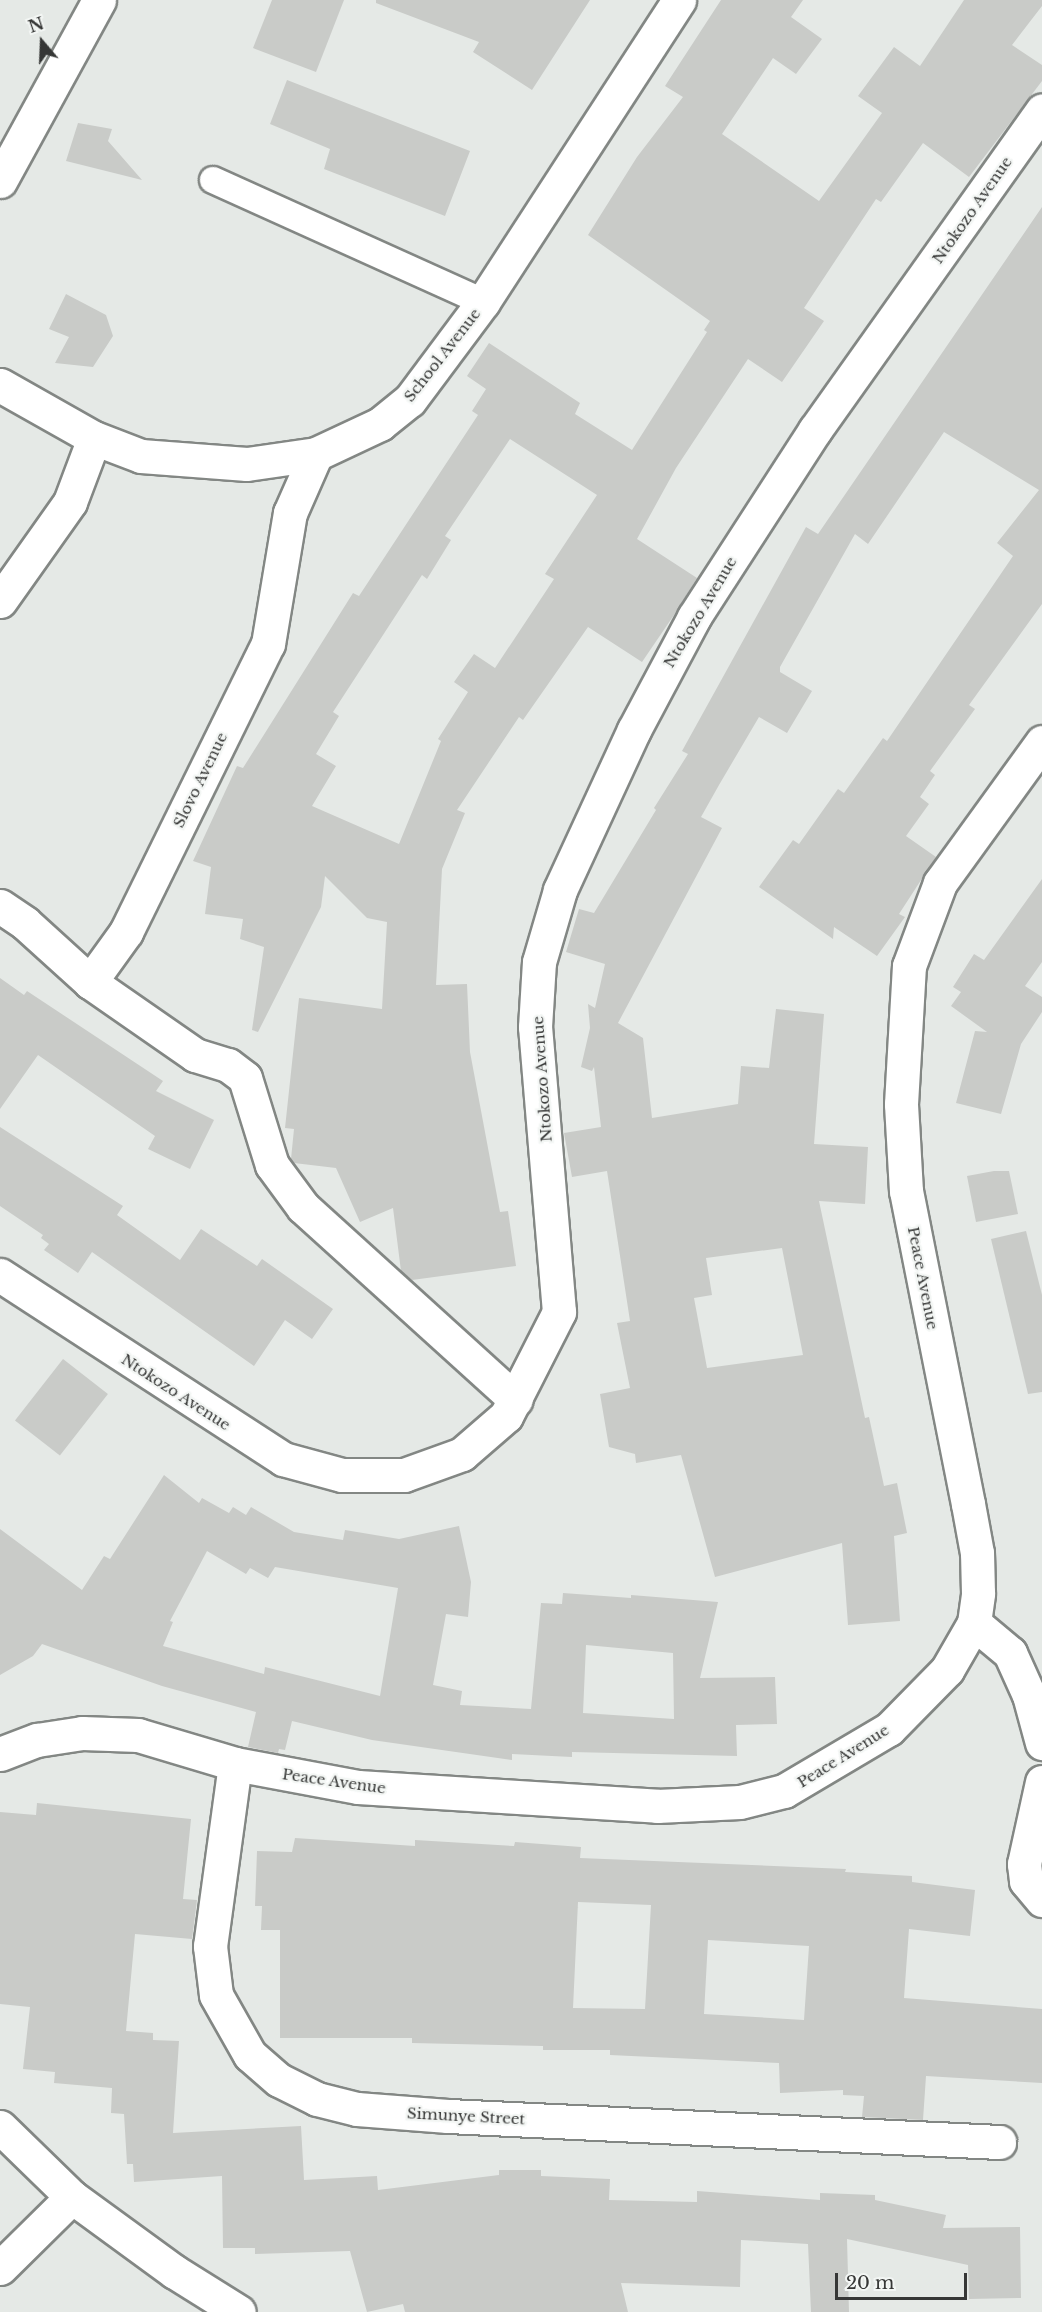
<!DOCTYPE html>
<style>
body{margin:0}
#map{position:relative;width:1042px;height:2312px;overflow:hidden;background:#e5e9e6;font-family:"Libre Baskerville",serif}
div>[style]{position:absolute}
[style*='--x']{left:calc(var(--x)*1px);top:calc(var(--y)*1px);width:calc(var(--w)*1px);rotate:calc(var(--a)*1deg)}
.building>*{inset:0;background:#c9cbc8;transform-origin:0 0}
.roads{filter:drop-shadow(2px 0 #838784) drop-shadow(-2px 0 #838784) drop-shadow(0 2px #838784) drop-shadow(0 -2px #838784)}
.service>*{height:26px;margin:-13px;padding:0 13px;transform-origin:13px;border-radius:13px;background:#fff}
.minor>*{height:33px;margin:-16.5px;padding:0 16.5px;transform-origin:16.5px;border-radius:16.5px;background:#fff}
.tertiary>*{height:33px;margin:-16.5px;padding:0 16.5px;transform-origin:16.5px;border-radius:16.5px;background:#fff}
span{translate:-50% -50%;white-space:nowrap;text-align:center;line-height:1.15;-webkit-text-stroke:4.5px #f3f6f4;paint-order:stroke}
.street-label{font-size:15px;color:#363736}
.north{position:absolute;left:12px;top:12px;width:60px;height:60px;-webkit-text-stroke:4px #f3f6f4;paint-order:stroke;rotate:341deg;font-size:16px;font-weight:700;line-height:24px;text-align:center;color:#363736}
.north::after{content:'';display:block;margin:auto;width:21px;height:27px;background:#363736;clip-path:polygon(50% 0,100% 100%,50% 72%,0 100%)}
.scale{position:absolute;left:835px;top:2273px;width:132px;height:27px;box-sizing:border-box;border:3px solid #363736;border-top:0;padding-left:8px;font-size:18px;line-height:21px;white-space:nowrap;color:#363736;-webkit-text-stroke:4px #f3f6f4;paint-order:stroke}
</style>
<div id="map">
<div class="building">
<i style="clip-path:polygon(272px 0,344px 0,316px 72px,253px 48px)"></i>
<i style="clip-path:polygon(376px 0,590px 0,532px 90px,473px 52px,479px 42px,376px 3px)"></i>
<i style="clip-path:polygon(evenodd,721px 0,803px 0,791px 17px,822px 39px,796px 74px,773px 58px,722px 134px,819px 201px,882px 113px,858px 96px,894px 47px,920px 66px,964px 0,1042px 0,1042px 6px,1012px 45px,1042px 65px,1042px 81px,969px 177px,923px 143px,881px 202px,876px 199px,804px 308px,824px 321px,782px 382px,748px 359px,676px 468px,637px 539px,697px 578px,674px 615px,642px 662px,588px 627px,523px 720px,519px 717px,457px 810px,465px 813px,442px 869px,436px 985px,467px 984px,470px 1052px,500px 1212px,508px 1211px,516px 1266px,412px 1280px,401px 1271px,393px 1208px,360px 1222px,336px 1168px,294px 1163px,291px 1159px,294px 1129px,285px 1128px,299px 998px,382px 1009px,387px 922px,367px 918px,325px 876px,321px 907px,258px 1032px,252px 1030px,264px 947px,240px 939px,243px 919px,205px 914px,211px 867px,193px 861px,237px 766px,243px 768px,353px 593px,359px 596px,478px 415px,472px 411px,486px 389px,467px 376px,489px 343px,580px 403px,575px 414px,632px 450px,707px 332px,704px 330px,710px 321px,588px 235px,637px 157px,683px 97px,665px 86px,721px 0,510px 439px,597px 495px,545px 574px,554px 579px,495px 668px,474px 654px,454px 682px,468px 692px,438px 739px,441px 741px,399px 844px,312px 806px,336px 766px,316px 754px,339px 716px,333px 712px,422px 575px,427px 579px,451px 540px,445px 536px,510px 439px)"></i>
<i style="clip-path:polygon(287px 80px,470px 151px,445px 216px,324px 169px,330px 149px,270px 124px)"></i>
<i style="clip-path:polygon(78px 123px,112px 129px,108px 141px,142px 180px,66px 161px)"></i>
<i style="clip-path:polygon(evenodd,1042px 207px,1042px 604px,969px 705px,975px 709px,930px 771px,935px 775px,920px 797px,929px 804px,906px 836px,936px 857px,899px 914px,905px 917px,877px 956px,834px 927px,833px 939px,759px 887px,793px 840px,799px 844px,838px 789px,844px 793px,883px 738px,887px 741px,1013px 556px,997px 543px,1039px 490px,944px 432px,868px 544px,855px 534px,780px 667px,780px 672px,812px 691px,787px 733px,759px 717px,719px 785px,701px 817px,722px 828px,618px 1023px,643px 1038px,652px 1118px,738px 1104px,741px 1066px,769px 1068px,776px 1009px,824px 1014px,814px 1144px,868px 1147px,865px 1204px,819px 1201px,865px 1418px,869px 1417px,884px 1486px,897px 1483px,907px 1533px,894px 1536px,900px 1621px,848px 1625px,842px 1543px,715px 1577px,681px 1455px,636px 1463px,635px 1454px,609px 1447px,600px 1394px,630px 1388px,617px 1323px,630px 1321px,607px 1171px,572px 1177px,564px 1133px,601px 1127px,594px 1067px,592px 1071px,581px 1067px,590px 1028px,588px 1004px,595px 1008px,605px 964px,566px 952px,579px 909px,594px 913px,656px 810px,654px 808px,688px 754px,682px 751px,806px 527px,818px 534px,1042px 207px,782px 1248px,803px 1355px,707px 1368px,694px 1298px,712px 1295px,706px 1258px,782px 1248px)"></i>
<i style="clip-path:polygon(66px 294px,106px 315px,113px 336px,93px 367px,55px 363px,69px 337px,49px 329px)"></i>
<i style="clip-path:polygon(1042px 879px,1042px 962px,1025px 986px,1042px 997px,1042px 1012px,1021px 1044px,1001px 1114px,956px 1103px,975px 1031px,987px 1032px,951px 1006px,961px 992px,953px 987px,974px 954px,984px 960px)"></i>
<i style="clip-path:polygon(0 978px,24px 995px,27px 991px,163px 1081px,156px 1091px,214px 1120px,190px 1169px,148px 1149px,155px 1136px,38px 1055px,0 1109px)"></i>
<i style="clip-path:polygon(0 1127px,123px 1206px,117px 1215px,180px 1260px,201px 1229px,257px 1266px,262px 1259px,333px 1309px,312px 1339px,285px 1320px,254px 1366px,92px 1252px,78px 1273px,44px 1250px,49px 1244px,41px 1238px,43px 1235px,0 1206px)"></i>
<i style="clip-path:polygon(994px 1171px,1009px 1171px,1018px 1214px,976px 1222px,967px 1176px)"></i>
<i style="clip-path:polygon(1026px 1231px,1042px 1295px,1042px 1392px,1028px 1394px,991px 1239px)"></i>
<i style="left:63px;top:1359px;width:57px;height:78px;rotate:38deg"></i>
<i style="clip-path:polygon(evenodd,164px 1475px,199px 1503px,202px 1498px,229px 1513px,233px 1507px,246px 1515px,251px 1507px,294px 1532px,343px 1540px,345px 1530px,399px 1539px,459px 1526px,471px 1582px,468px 1617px,446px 1614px,433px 1685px,462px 1691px,460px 1705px,531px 1709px,541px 1603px,562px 1604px,563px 1593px,631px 1598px,631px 1595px,718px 1602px,700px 1678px,775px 1677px,777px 1724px,736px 1725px,737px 1756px,572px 1752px,572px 1757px,512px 1754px,512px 1760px,372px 1740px,292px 1721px,285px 1750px,279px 1749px,278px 1753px,248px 1747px,256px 1712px,162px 1686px,42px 1644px,33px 1656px,0 1675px,0 1529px,82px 1590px,104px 1556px,110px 1559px,164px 1475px,207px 1551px,246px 1574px,250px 1568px,268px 1578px,275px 1567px,398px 1588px,380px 1696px,265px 1667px,264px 1674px,163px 1646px,173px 1622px,170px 1621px,207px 1551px,164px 1475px,586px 1645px,673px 1653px,674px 1719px,583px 1713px,586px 1645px)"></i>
<i style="clip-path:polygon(37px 1803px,191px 1819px,183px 1899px,197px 1900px,192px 1939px,135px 1934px,126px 2031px,153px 2033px,153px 2040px,179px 2041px,173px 2133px,301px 2126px,304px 2180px,377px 2176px,378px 2190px,499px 2175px,499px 2170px,541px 2170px,541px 2176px,610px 2179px,609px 2200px,697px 2202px,697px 2191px,820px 2200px,820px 2193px,875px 2195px,875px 2200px,946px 2215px,943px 2228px,1020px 2227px,1021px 2298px,969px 2299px,968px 2265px,847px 2239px,849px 2312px,811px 2312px,808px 2244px,741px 2240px,740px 2287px,621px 2283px,628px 2312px,405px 2312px,403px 2304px,367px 2312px,350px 2251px,255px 2254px,255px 2248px,223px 2248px,222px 2176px,134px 2182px,133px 2164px,127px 2164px,124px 2114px,111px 2113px,112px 2088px,54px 2083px,55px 2072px,23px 2069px,30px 2007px,0 2004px,0 1812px,36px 1815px)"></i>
<i style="clip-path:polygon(evenodd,295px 1838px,415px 1846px,415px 1840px,514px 1846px,515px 1842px,581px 1847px,580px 1858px,846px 1869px,845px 1872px,912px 1876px,912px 1882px,975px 1890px,970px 1936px,909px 1929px,904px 1998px,1042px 2009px,1042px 2083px,926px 2076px,923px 2120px,862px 2117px,864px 2096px,843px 2095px,843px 2090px,780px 2093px,779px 2063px,610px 2055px,610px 2050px,543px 2050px,543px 2046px,412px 2043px,412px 2038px,280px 2038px,280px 1930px,261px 1930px,262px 1906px,255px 1906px,257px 1851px,292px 1852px,295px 1838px,578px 1902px,651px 1905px,645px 2009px,573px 2008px,578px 1902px,295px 1838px,708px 1940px,809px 1946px,804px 2020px,704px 2014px,708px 1940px)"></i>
</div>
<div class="roads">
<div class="service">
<i style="--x:213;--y:180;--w:296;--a:24.3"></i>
</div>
<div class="minor">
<i style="--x:0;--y:385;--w:108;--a:29.4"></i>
<i style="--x:94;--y:438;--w:50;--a:21"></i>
<i style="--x:141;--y:456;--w:106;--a:4.3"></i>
<i style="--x:247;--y:464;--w:70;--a:-8.2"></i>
<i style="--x:316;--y:454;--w:71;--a:-25.1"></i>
<i style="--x:380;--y:424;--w:38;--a:-39"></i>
<i style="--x:410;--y:400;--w:122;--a:-53.3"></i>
<i style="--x:483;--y:302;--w:360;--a:-57"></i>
<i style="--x:0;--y:601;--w:121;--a:-54.7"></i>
<i style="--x:70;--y:502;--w:68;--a:-69.4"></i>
<i style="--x:0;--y:906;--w:30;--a:34"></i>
<i style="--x:25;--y:923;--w:88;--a:42.2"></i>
<i style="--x:90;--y:982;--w:62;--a:-54.2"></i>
<i style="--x:126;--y:932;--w:321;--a:-63.8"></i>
<i style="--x:268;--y:644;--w:133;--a:-80.5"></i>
<i style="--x:290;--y:513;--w:64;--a:-66.2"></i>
<i style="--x:90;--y:982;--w:128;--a:34.8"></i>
<i style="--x:195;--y:1055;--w:34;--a:17"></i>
<i style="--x:228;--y:1065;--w:21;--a:37"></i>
<i style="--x:245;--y:1078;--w:91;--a:72.8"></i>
<i style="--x:272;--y:1165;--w:52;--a:53.6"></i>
<i style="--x:303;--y:1207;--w:287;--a:42.2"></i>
<i style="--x:0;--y:1275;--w:338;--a:33"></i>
<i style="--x:283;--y:1459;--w:61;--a:15.2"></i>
<i style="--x:342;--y:1475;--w:62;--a:0"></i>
<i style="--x:404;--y:1475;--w:62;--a:-19.9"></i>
<i style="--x:462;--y:1454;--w:58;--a:-40.8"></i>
<i style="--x:506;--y:1416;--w:117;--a:-63"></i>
<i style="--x:559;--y:1312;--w:286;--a:-94.8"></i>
<i style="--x:535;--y:1027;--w:65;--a:-86.5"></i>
<i style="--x:539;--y:962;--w:75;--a:-73.7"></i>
<i style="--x:560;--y:890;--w:176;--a:-65.2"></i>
<i style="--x:634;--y:730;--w:128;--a:-62"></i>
<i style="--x:694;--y:617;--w:223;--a:-57.1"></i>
<i style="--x:815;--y:430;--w:392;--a:-54.6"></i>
<i style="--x:974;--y:1623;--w:47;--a:39.8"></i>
<i style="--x:1010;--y:1653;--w:46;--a:65.7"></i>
<i style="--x:1029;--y:1695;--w:50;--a:74.8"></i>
<i style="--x:0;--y:1754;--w:40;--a:-21"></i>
<i style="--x:37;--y:1740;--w:46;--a:-8.8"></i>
<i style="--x:82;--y:1733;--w:56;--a:2"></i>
<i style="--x:138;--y:1735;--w:101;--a:16.6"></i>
<i style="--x:235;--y:1764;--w:125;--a:10.6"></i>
<i style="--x:358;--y:1787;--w:300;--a:3.6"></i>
<i style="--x:657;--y:1806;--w:83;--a:-2.8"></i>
<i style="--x:740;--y:1802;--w:45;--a:-14"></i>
<i style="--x:784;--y:1791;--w:122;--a:-30.6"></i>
<i style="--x:889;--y:1729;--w:83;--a:-45.5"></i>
<i style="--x:947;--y:1670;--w:54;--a:-60.1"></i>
<i style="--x:974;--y:1623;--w:30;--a:-82"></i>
<i style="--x:978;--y:1593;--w:40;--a:-91.4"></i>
<i style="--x:977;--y:1553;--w:50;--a:-100.4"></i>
<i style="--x:968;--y:1504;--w:319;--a:-101.2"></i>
<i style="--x:906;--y:1191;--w:87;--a:-93.3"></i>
<i style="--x:901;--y:1104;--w:138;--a:-86.7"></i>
<i style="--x:909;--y:966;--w:89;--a:-69.5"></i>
<i style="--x:940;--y:883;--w:174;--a:-54.1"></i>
<i style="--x:235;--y:1764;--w:184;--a:97.8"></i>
<i style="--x:210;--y:1946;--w:49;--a:83"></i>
<i style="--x:216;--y:1995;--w:69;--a:60.5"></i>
<i style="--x:250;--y:2055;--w:38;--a:41"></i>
<i style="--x:279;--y:2080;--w:42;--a:26.6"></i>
<i style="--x:317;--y:2099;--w:41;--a:14"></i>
<i style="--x:357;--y:2109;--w:91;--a:4.4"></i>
<i style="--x:448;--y:2116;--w:552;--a:2.7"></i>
<i style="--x:1042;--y:1782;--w:84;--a:102.4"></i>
<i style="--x:1024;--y:1864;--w:17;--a:83"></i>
<i style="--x:1026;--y:1881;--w:25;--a:50"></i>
<i style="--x:0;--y:2268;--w:101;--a:-44.6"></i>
</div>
<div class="tertiary">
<i style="--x:0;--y:181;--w:206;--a:-61.3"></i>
<i style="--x:0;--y:2127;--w:100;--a:44.2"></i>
<i style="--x:72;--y:2197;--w:127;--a:36.1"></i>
<i style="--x:175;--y:2272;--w:75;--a:32"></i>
</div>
</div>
<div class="street-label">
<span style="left:972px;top:210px;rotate:-55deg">Ntokozo Avenue</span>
<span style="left:442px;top:355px;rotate:-52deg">School Avenue</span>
<span style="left:700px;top:612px;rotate:-59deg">Ntokozo Avenue</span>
<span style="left:200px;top:780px;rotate:-64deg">Slovo Avenue</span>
<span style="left:542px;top:1079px;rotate:-94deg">Ntokozo Avenue</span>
<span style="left:923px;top:1278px;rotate:79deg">Peace Avenue</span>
<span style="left:176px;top:1392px;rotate:33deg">Ntokozo Avenue</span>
<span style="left:843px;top:1756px;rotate:-32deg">Peace Avenue</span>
<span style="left:334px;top:1781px;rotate:8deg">Peace Avenue</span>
<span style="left:466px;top:2116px;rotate:3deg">Simunye Street</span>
</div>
<div class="north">N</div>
<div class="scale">20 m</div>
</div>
